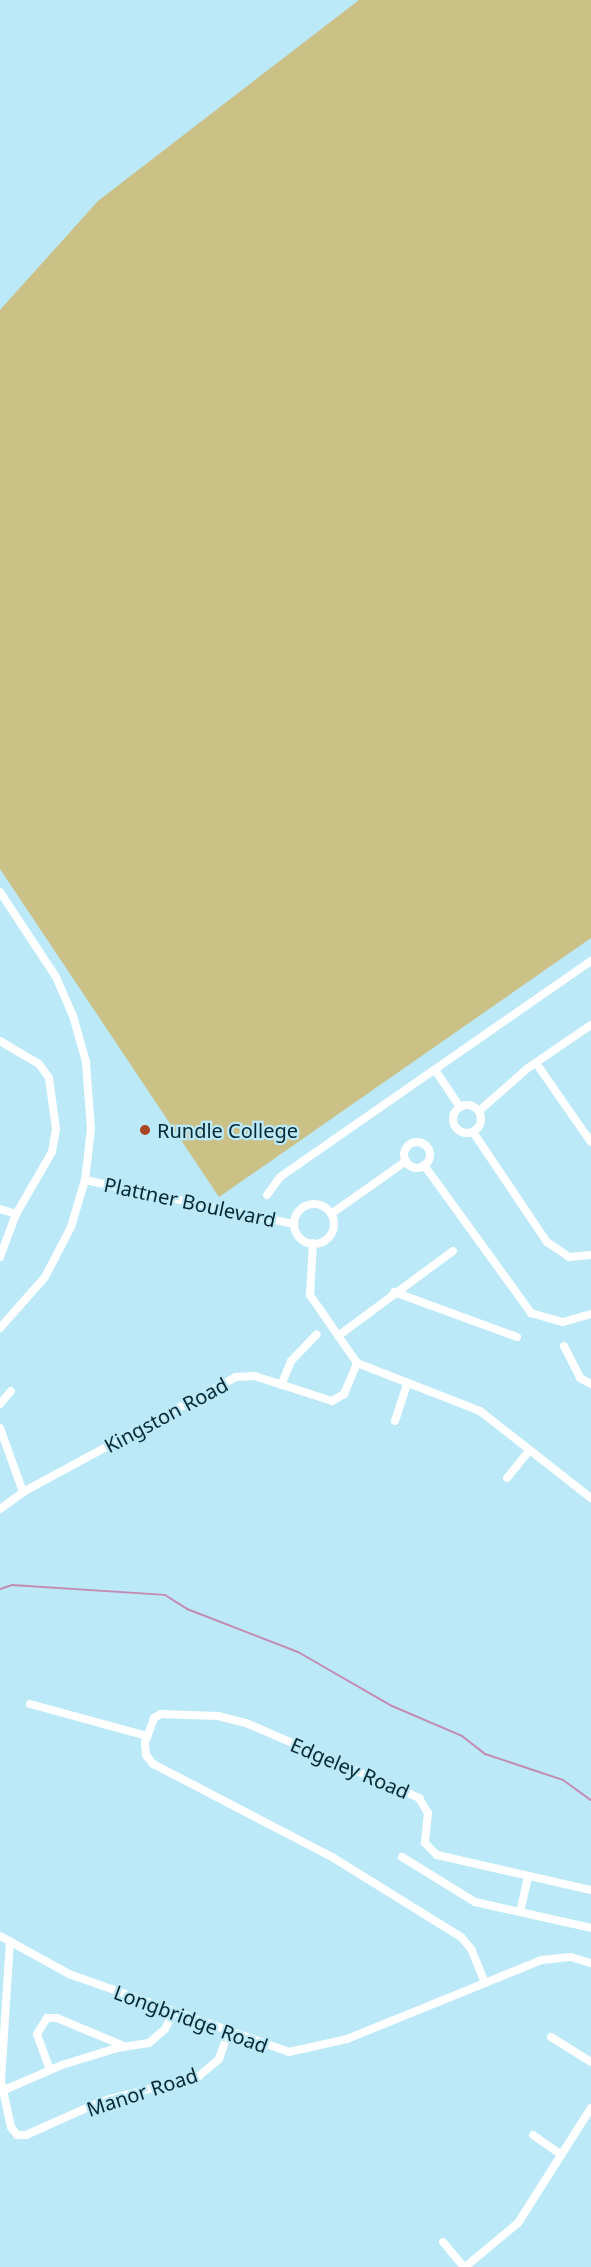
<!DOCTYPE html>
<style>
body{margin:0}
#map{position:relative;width:591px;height:2267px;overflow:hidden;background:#bbe9f8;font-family:"Noto Sans",sans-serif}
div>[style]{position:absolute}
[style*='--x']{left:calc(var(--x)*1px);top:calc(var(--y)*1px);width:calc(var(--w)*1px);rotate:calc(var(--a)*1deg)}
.green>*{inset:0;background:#cbc086}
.stream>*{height:2px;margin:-1px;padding:0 1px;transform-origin:1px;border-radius:1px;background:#c48bb2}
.street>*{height:8px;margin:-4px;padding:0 4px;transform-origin:4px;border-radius:4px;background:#fff}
.street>.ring{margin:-4px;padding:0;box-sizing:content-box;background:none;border:8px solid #fff;border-radius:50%}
.dots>*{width:16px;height:16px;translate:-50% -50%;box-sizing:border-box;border:3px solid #bbe9f8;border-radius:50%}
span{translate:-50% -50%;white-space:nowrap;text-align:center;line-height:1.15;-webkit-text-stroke:4.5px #bbe9f8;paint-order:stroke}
.poi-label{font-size:20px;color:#042831}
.left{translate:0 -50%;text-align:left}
.street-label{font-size:20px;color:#042831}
</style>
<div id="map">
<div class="green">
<i style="clip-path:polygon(359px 0,591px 0,591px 938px,219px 1197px,0 869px,0 310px,98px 201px)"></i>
</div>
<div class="stream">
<i style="--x:0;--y:1589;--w:13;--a:-18"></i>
<i style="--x:12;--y:1585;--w:153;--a:3.7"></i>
<i style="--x:165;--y:1595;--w:26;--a:32"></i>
<i style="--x:187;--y:1609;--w:119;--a:21.2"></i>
<i style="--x:298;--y:1652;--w:108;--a:29.9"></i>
<i style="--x:392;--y:1706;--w:76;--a:23.2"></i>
<i style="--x:462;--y:1736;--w:29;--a:38"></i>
<i style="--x:485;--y:1754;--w:82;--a:18.4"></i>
<i style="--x:563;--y:1780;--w:34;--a:36"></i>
</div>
<div class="street">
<i style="--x:0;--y:892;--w:102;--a:56.6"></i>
<i style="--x:56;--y:977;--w:43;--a:66.4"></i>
<i style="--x:73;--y:1016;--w:48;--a:74.2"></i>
<i style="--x:86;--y:1062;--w:67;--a:85.7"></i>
<i style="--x:91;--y:1129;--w:51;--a:96.7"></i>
<i style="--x:85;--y:1180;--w:49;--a:106.6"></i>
<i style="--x:71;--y:1227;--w:56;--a:117.5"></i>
<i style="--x:45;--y:1277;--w:68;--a:131.4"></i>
<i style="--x:0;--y:1041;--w:45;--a:30.5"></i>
<i style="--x:39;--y:1064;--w:17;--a:54"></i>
<i style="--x:49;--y:1078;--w:51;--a:82.2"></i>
<i style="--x:56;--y:1129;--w:23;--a:100"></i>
<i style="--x:52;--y:1152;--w:72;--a:120.1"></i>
<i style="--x:16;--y:1214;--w:46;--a:110.4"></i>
<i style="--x:536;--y:1063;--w:96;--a:55.2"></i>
<i style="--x:435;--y:1070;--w:45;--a:56"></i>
<i class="ring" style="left:453px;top:1105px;width:20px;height:20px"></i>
<i style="--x:479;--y:1111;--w:65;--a:-41.3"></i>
<i style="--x:528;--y:1068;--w:76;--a:-34.3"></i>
<i style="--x:473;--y:1132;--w:133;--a:56.1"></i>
<i style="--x:547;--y:1242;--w:27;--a:34"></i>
<i style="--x:569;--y:1257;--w:22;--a:-5"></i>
<i class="ring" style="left:404px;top:1142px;width:18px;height:18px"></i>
<i style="--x:424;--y:1165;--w:183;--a:54.1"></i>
<i style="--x:531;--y:1313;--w:33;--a:16"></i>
<i style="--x:563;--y:1322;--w:29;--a:-16"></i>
<i style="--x:85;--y:1180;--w:214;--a:11.9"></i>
<i style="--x:267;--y:1195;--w:22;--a:-54"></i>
<i style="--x:280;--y:1177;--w:379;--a:-34.8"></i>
<i class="ring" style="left:294px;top:1204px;width:32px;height:32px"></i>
<i style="--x:0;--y:1209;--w:17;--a:17"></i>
<i style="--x:331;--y:1214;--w:92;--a:-35.2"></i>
<i style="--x:313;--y:1243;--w:52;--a:93.3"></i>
<i style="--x:310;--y:1295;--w:83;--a:55.3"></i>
<i style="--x:357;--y:1363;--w:132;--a:21.3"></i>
<i style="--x:480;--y:1411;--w:141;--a:38.1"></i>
<i style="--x:394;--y:1292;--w:131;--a:20.1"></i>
<i style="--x:338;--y:1336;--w:143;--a:-36.5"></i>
<i style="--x:564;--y:1346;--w:36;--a:63"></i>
<i style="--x:580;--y:1378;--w:13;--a:29"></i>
<i style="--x:281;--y:1385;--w:26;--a:-67"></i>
<i style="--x:291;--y:1361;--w:37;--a:-46"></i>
<i style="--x:0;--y:1404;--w:17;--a:-50"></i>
<i style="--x:395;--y:1421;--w:39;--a:-72"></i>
<i style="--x:0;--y:1428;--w:68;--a:70.2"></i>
<i style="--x:507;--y:1478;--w:36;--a:-51"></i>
<i style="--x:0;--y:1509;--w:29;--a:-36"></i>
<i style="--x:23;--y:1492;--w:242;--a:-28.4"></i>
<i style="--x:236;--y:1377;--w:19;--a:-3"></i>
<i style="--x:255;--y:1376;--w:81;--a:18"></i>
<i style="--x:332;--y:1401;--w:14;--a:-30"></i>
<i style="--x:344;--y:1394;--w:34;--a:-67"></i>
<i style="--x:30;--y:1704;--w:121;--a:15.3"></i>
<i style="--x:402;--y:1857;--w:86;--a:31.7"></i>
<i style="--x:475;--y:1902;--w:119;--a:12.6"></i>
<i style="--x:520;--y:1912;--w:37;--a:-77"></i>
<i style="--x:0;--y:1936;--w:79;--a:28.8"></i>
<i style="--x:69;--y:1974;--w:233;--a:19.5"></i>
<i style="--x:289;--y:2052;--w:59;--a:-12.6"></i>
<i style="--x:347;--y:2039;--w:210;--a:-22.1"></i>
<i style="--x:542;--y:1960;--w:29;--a:-6"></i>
<i style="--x:571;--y:1957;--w:21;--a:17"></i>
<i style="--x:10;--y:1941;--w:140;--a:93.7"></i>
<i style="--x:1;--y:2081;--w:47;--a:77.7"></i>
<i style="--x:11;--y:2127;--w:10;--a:53"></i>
<i style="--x:17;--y:2135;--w:9;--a:0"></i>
<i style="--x:26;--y:2135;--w:83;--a:-24.1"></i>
<i style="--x:102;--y:2101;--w:100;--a:-14.5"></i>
<i style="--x:199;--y:2076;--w:26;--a:-40"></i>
<i style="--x:219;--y:2059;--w:28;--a:-71"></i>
<i style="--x:485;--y:1983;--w:35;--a:-112"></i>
<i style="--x:472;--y:1950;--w:17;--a:-130"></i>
<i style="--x:461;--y:1937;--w:152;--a:-148.2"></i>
<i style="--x:332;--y:1857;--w:202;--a:-152.5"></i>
<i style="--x:153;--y:1764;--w:11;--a:-128"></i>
<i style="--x:146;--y:1755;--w:12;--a:-95"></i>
<i style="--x:145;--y:1743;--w:27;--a:-70"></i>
<i style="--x:154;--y:1718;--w:8;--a:-30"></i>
<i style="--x:161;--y:1714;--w:57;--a:2"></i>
<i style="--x:218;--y:1716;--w:29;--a:14"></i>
<i style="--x:246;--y:1723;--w:189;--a:23.4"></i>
<i style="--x:419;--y:1798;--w:17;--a:59"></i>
<i style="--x:428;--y:1813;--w:30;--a:96"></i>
<i style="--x:425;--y:1843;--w:17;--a:45"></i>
<i style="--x:437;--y:1855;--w:158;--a:12.8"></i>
<i style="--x:551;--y:2037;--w:47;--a:32"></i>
<i style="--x:50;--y:2070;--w:38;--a:-110"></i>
<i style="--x:37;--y:2034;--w:19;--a:-58"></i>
<i style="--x:47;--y:2018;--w:10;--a:0"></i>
<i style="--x:57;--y:2018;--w:73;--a:22.7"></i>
<i style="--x:2;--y:2091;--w:65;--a:-23.4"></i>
<i style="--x:62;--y:2065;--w:58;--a:-17.2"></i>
<i style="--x:117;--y:2048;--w:32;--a:-9"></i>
<i style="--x:149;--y:2043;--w:21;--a:-41"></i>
<i style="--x:165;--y:2029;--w:18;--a:-63"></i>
<i style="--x:533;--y:2135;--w:35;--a:35"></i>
<i style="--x:443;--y:2242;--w:33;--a:50"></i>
<i style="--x:465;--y:2267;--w:69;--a:-39.7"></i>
<i style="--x:518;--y:2223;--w:136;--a:-57.6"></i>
</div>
<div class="dots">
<i style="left:145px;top:1130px;background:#ab4420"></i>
</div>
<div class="poi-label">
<span class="left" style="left:157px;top:1130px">Rundle College</span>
</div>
<div class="street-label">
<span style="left:190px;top:1202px;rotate:12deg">Plattner Boulevard</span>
<span style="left:166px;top:1415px;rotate:-28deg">Kingston Road</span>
<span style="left:350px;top:1768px;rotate:23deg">Edgeley Road</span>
<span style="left:191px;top:2019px;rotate:20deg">Longbridge Road</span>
<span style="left:142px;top:2092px;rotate:-18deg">Manor Road</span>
</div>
</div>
